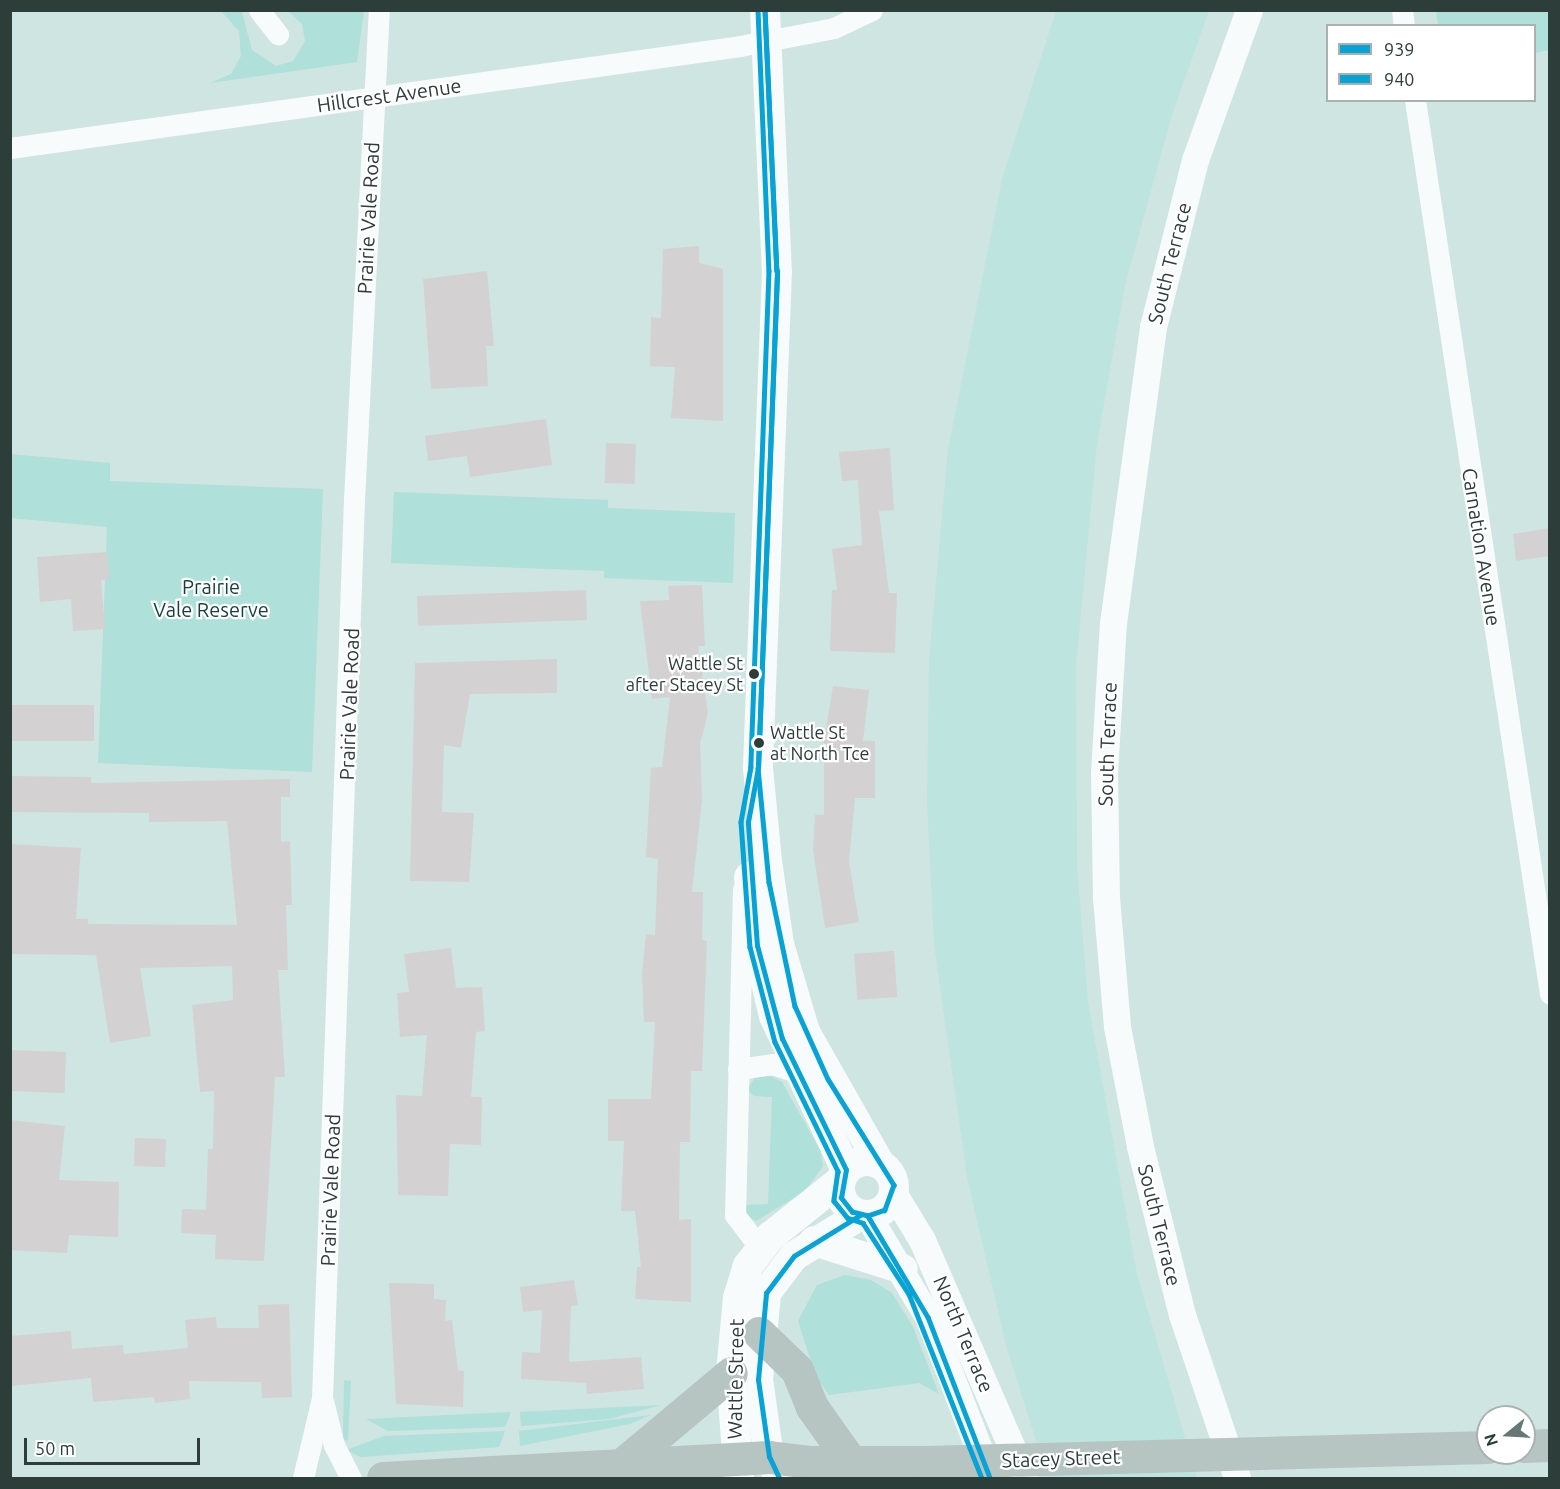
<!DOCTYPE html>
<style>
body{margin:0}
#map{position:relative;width:1560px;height:1489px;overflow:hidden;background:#cee5e2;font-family:Ubuntu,sans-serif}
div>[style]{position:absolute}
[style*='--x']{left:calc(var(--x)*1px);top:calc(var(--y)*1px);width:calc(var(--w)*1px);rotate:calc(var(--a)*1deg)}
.built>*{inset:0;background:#bde4df}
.green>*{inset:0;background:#afe0d9}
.building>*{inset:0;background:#d4d1d3;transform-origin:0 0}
.minor>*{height:21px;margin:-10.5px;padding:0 10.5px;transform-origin:10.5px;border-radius:10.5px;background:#f8fbfb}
.tertiary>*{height:27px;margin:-13.5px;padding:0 13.5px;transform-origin:13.5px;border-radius:13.5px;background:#f8fbfb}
.secondary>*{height:30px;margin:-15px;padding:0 15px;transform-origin:15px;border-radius:15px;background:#f8fbfb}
.secondary>.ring{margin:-15px;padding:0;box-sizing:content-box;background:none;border:30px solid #f8fbfb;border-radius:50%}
.trunk>*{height:33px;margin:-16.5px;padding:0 16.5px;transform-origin:16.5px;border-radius:16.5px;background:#b6c4c2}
.bus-1>*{height:4.5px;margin:-2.25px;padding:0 2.25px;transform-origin:2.25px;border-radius:2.25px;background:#07a3d4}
.bus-2>*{height:4.5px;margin:-2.25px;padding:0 2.25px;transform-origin:2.25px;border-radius:2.25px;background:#07a3d4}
.dots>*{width:16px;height:16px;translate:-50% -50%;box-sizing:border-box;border:3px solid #fff;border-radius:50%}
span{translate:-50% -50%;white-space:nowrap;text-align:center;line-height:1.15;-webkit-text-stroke:4.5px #fff;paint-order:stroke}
.bus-label{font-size:18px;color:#2c3d3a}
.right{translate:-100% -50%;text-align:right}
.left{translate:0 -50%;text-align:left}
.street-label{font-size:20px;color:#2c3d3a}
.park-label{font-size:20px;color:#173f3a}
.frame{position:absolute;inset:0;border:12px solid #2c3d3a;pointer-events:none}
.legend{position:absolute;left:1326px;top:24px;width:210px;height:78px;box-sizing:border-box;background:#fff;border:2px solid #abb1b0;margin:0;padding:8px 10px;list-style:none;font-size:18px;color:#2c3d3a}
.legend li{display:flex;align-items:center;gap:12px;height:30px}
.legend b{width:30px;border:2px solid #abb1b0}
.north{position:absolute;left:1476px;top:1405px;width:60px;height:60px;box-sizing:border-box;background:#fff;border:2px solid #abb1b0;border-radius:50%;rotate:252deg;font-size:16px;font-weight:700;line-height:24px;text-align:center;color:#2c3d3a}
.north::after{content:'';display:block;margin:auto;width:21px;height:27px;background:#657875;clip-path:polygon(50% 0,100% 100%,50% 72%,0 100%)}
.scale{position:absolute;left:24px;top:1438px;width:176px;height:27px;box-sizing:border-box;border:3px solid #2c3d3a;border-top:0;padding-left:8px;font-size:18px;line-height:21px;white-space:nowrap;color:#2c3d3a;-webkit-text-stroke:4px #fff;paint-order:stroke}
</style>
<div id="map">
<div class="built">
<i style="clip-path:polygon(1056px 11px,1209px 11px,1172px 115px,1125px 285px,1097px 444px,1076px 666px,1077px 866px,1088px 1002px,1137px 1274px,1197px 1478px,1048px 1478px,1007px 1349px,967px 1178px,934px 944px,927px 803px,929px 661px,948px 449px,1002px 179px)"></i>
</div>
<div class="green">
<i style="clip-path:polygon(221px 11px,242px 12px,252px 50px,276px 66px,293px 61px,305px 41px,302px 24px,288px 11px,364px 11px,357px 62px,210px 83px,231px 74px,241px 56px,239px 31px)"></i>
<i style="clip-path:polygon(1436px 11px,1549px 11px,1549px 50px,1535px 53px,1534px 26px,1438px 25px)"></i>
<i style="clip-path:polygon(10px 454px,110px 463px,110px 481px,323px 489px,312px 772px,98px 763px,107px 527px,11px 518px)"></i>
<i style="clip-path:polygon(394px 492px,608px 500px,608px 508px,735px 513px,733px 583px,604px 578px,604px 571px,391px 563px)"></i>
<i style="clip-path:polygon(768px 1075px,782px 1082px,820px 1150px,823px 1166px,805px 1191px,756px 1221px,746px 1215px,744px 1205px,768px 1204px,772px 1097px,754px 1096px,747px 1089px,755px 1078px)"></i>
<i style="clip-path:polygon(845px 1275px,871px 1280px,892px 1293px,913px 1327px,939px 1394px,919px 1383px,829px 1395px,816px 1377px,798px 1321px,817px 1285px)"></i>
<i style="clip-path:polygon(344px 1380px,351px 1381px,348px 1441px,343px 1439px)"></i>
<i style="clip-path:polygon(661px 1405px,609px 1419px,521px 1426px,520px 1412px)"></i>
<i style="clip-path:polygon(511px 1412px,505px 1427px,388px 1431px,366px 1419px)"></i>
<i style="clip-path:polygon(651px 1415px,630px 1424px,520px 1446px,519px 1431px)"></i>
<i style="clip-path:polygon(505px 1431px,499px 1447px,361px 1457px,346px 1450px,384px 1436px)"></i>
</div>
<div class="building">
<i style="clip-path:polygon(699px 246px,699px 263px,723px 269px,723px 421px,671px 418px,675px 367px,650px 366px,651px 317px,661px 318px,663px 249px)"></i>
<i style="clip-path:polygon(487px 271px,494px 346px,486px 346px,488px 386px,431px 389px,423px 279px)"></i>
<i style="clip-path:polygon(546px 419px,552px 465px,470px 477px,467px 456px,428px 461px,425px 436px)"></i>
<i style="left:606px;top:443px;width:30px;height:40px;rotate:2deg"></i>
<i style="clip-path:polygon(890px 448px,894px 510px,879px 511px,889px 593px,897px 593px,895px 653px,830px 651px,832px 590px,837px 590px,832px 549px,862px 545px,858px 480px,842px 481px,839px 452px)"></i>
<i style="clip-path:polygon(1550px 528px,1550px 556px,1516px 561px,1513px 534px)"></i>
<i style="clip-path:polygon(107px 552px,109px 579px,101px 580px,105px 629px,73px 631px,71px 599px,40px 602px,37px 557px)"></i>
<i style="clip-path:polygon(702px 585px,705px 646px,698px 646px,708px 713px,700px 744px,702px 800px,692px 892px,703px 892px,702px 940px,707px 941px,702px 1071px,691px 1071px,690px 1142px,680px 1142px,679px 1220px,691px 1219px,691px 1302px,635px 1299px,637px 1267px,641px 1267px,635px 1211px,621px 1211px,624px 1141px,608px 1141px,608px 1099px,651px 1099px,655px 1022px,644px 1022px,642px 974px,646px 934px,655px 935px,658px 859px,646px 857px,651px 768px,662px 767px,670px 697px,652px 699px,640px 601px,669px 600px,668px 586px)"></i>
<i style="left:586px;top:590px;width:30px;height:169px;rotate:88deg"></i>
<i style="clip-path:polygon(557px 659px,557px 693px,470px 694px,461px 748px,444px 745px,442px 812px,474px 813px,469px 882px,410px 881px,415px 663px)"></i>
<i style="clip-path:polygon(833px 686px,869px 690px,863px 741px,875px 741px,875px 798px,855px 798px,849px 862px,859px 922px,825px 928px,813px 850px,815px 815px,824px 815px,824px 741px)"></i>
<i style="left:94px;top:705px;width:36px;height:84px;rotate:90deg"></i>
<i style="clip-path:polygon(10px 776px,91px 777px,91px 783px,290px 779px,290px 797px,281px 797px,281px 842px,290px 841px,292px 905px,286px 905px,288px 970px,278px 970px,285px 1077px,275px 1077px,264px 1261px,215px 1259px,216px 1235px,181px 1233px,182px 1209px,206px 1210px,208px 1149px,213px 1149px,214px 1091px,200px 1092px,192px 1005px,233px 1000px,232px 966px,140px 968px,151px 1036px,110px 1043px,96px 955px,10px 954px,10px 844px,81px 848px,76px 919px,88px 919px,88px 924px,237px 925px,227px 821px,149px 822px,149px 813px,10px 812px)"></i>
<i style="clip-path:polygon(451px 948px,456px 988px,482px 987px,485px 1031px,476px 1032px,471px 1097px,482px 1097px,481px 1145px,450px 1144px,448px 1196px,398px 1195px,396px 1095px,422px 1096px,427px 1035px,400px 1037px,397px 993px,409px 992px,404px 954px)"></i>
<i style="left:894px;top:951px;width:46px;height:40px;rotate:86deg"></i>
<i style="left:10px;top:1050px;width:56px;height:41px;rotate:2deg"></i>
<i style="clip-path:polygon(10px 1120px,65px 1126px,59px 1180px,119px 1182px,118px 1237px,69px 1235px,67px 1253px,10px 1250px)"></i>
<i style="left:135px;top:1138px;width:31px;height:28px;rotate:2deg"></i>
<i style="clip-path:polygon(574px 1280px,578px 1305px,571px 1306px,569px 1362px,641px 1357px,644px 1389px,587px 1394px,586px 1383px,521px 1379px,522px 1352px,540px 1353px,542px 1310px,523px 1312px,520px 1287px)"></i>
<i style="clip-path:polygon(389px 1283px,434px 1284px,434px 1299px,446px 1300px,445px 1321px,452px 1320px,458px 1370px,464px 1371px,463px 1407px,396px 1404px)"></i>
<i style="clip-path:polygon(289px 1304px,292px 1397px,262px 1398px,261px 1382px,189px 1381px,190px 1399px,155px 1403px,154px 1397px,93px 1402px,91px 1378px,12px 1386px,10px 1336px,71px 1331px,72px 1349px,123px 1345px,124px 1354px,188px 1348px,185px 1320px,216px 1317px,217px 1328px,259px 1328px,258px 1305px)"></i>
</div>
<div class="minor">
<i style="--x:259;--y:10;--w:31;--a:52"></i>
<i style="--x:1402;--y:10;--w:16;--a:83"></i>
<i style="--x:1415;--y:100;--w:904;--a:81.41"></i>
<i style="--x:10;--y:148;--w:737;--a:-7.95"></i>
<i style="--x:740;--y:46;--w:96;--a:-10.8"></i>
<i style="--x:834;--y:28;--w:42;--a:-25.3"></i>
<i style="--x:743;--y:889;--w:326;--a:91.4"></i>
<i style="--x:735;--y:1215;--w:41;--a:52.9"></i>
<i style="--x:738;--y:1069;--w:34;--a:-8"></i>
<i style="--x:772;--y:1064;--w:25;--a:18"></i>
<i style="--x:323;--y:1401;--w:45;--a:76"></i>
<i style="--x:334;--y:1445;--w:37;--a:63"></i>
<i style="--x:303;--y:1478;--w:82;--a:-76.6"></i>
<i style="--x:322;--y:1398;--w:899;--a:-87.96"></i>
<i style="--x:354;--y:500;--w:491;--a:-87.1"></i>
</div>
<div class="tertiary">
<i style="--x:894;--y:1194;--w:54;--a:58.7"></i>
<i style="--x:922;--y:1240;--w:259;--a:66.6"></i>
<i style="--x:868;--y:1216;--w:117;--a:59.3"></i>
<i style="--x:928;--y:1317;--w:173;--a:68.9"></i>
<i style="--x:1237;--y:1478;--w:172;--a:-108.6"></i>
<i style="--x:1182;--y:1315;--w:174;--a:-104"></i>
<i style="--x:1140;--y:1146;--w:122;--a:-100.9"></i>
<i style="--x:1117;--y:1026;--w:128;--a:-94.9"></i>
<i style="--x:1106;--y:898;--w:125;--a:-90.9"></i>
<i style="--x:1104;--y:773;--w:150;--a:-86.6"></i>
<i style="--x:1113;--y:623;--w:299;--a:-82.3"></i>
<i style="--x:1153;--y:327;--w:172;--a:-75.9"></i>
<i style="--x:1195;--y:160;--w:159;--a:-70.2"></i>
</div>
<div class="secondary">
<i style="--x:765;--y:10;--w:261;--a:87.4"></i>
<i style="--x:777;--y:271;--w:497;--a:92.2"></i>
<i style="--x:758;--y:768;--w:93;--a:84.5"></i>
<i style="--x:767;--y:861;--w:84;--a:81.8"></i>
<i style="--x:779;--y:944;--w:92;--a:73.5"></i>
<i style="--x:805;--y:1032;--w:152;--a:60.4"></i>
<i style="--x:749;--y:877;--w:69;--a:83.4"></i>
<i style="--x:757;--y:946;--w:72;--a:76.3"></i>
<i style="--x:774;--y:1016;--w:170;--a:64.9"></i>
<i class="ring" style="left:840px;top:1161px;width:24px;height:24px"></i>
<i style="--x:814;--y:1241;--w:93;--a:17.5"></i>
<i style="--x:739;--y:1478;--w:105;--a:-94.4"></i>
<i style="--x:731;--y:1373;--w:75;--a:-84.7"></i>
<i style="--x:738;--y:1298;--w:34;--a:-73"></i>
<i style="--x:748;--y:1266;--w:38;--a:-53"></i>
<i style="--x:771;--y:1236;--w:88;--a:-38.6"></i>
<i style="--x:779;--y:1478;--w:23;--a:-115"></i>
<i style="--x:769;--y:1457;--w:78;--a:-98.1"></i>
<i style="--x:758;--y:1380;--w:87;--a:-84.7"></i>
<i style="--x:766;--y:1293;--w:46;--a:-52.9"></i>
<i style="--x:794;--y:1256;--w:78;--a:-31.8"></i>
</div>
<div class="trunk">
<i style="--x:759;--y:1333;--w:53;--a:44.2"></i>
<i style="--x:797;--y:1370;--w:40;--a:68"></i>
<i style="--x:812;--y:1407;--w:67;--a:54.7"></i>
<i style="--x:1524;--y:1446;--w:26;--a:-2"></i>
<i style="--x:625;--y:1462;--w:138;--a:-40"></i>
<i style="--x:383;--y:1478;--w:387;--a:-3.1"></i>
<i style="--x:769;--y:1457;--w:40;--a:7.1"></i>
<i style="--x:809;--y:1462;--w:118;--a:0"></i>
<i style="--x:927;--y:1462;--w:561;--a:-1.53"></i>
</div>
<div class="bus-1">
<i style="--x:765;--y:10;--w:261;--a:87.4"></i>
<i style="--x:765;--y:10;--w:261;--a:87.4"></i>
<i style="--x:758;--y:768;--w:115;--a:84.5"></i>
<i style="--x:769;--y:882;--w:127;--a:78.2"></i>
<i style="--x:795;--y:1006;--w:80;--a:65.7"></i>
<i style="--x:828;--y:1079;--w:125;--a:58.1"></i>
<i style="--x:894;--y:1185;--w:27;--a:110"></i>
<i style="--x:885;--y:1210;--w:18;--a:161"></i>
<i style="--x:868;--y:1216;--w:16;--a:-166"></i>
<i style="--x:852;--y:1212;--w:18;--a:-128"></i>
<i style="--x:841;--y:1198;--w:28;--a:-80"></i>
<i style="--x:846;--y:1170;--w:146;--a:-116"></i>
<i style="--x:782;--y:1039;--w:96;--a:-105"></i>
<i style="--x:757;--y:946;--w:124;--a:-94.2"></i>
<i style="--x:748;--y:822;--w:55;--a:-79.5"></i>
<i style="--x:758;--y:768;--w:497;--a:-87.8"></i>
<i style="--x:758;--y:768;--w:497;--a:-87.8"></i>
<i style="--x:868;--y:1216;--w:117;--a:59.3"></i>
<i style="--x:928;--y:1317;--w:173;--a:68.9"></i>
<i style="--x:779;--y:1478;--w:23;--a:-115"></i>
<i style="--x:769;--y:1457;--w:78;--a:-98.1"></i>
<i style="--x:758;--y:1380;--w:87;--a:-84.7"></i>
<i style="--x:766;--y:1293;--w:46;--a:-52.9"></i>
<i style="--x:794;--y:1256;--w:78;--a:-31.8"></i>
</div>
<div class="bus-2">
<i style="--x:758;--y:10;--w:261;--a:87.6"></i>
<i style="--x:769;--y:271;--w:496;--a:92.1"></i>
<i style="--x:751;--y:767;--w:56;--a:100.3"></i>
<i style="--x:741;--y:822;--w:125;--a:85.9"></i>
<i style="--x:750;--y:947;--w:98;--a:75.3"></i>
<i style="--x:775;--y:1042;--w:144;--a:64"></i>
<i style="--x:838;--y:1171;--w:30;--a:98"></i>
<i style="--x:834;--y:1201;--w:22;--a:51"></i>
<i style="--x:848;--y:1218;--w:16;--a:18"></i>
<i style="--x:863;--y:1223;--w:85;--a:57.1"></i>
<i style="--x:909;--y:1294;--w:198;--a:68.4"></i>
</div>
<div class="dots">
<i style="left:754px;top:674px;background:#2c3d3a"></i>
<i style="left:759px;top:743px;background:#2c3d3a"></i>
</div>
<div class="bus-label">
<span class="right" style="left:743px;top:674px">Wattle St<br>after Stacey St</span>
<span class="left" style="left:770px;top:743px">Wattle St<br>at North Tce</span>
</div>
<div class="street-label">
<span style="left:389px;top:95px;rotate:-8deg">Hillcrest Avenue</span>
<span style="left:368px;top:218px;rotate:-87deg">Prairie Vale Road</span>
<span style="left:1169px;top:263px;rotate:-76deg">South Terrace</span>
<span style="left:1482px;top:547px;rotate:81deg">Carnation Avenue</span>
<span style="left:349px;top:704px;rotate:-88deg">Prairie Vale Road</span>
<span style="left:1107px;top:744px;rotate:-88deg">South Terrace</span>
<span style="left:330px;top:1190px;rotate:-88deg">Prairie Vale Road</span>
<span style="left:1160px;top:1225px;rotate:76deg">South Terrace</span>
<span style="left:964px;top:1334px;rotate:67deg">North Terrace</span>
<span style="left:735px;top:1379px;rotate:-89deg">Wattle Street</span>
<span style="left:1061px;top:1458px;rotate:-2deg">Stacey Street</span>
</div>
<div class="park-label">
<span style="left:211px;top:598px">Prairie<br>Vale Reserve</span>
</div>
<div class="frame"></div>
<ul class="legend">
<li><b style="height:8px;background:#07a3d4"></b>939</li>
<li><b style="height:8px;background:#07a3d4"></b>940</li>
</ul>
<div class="north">N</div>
<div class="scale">50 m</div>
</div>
